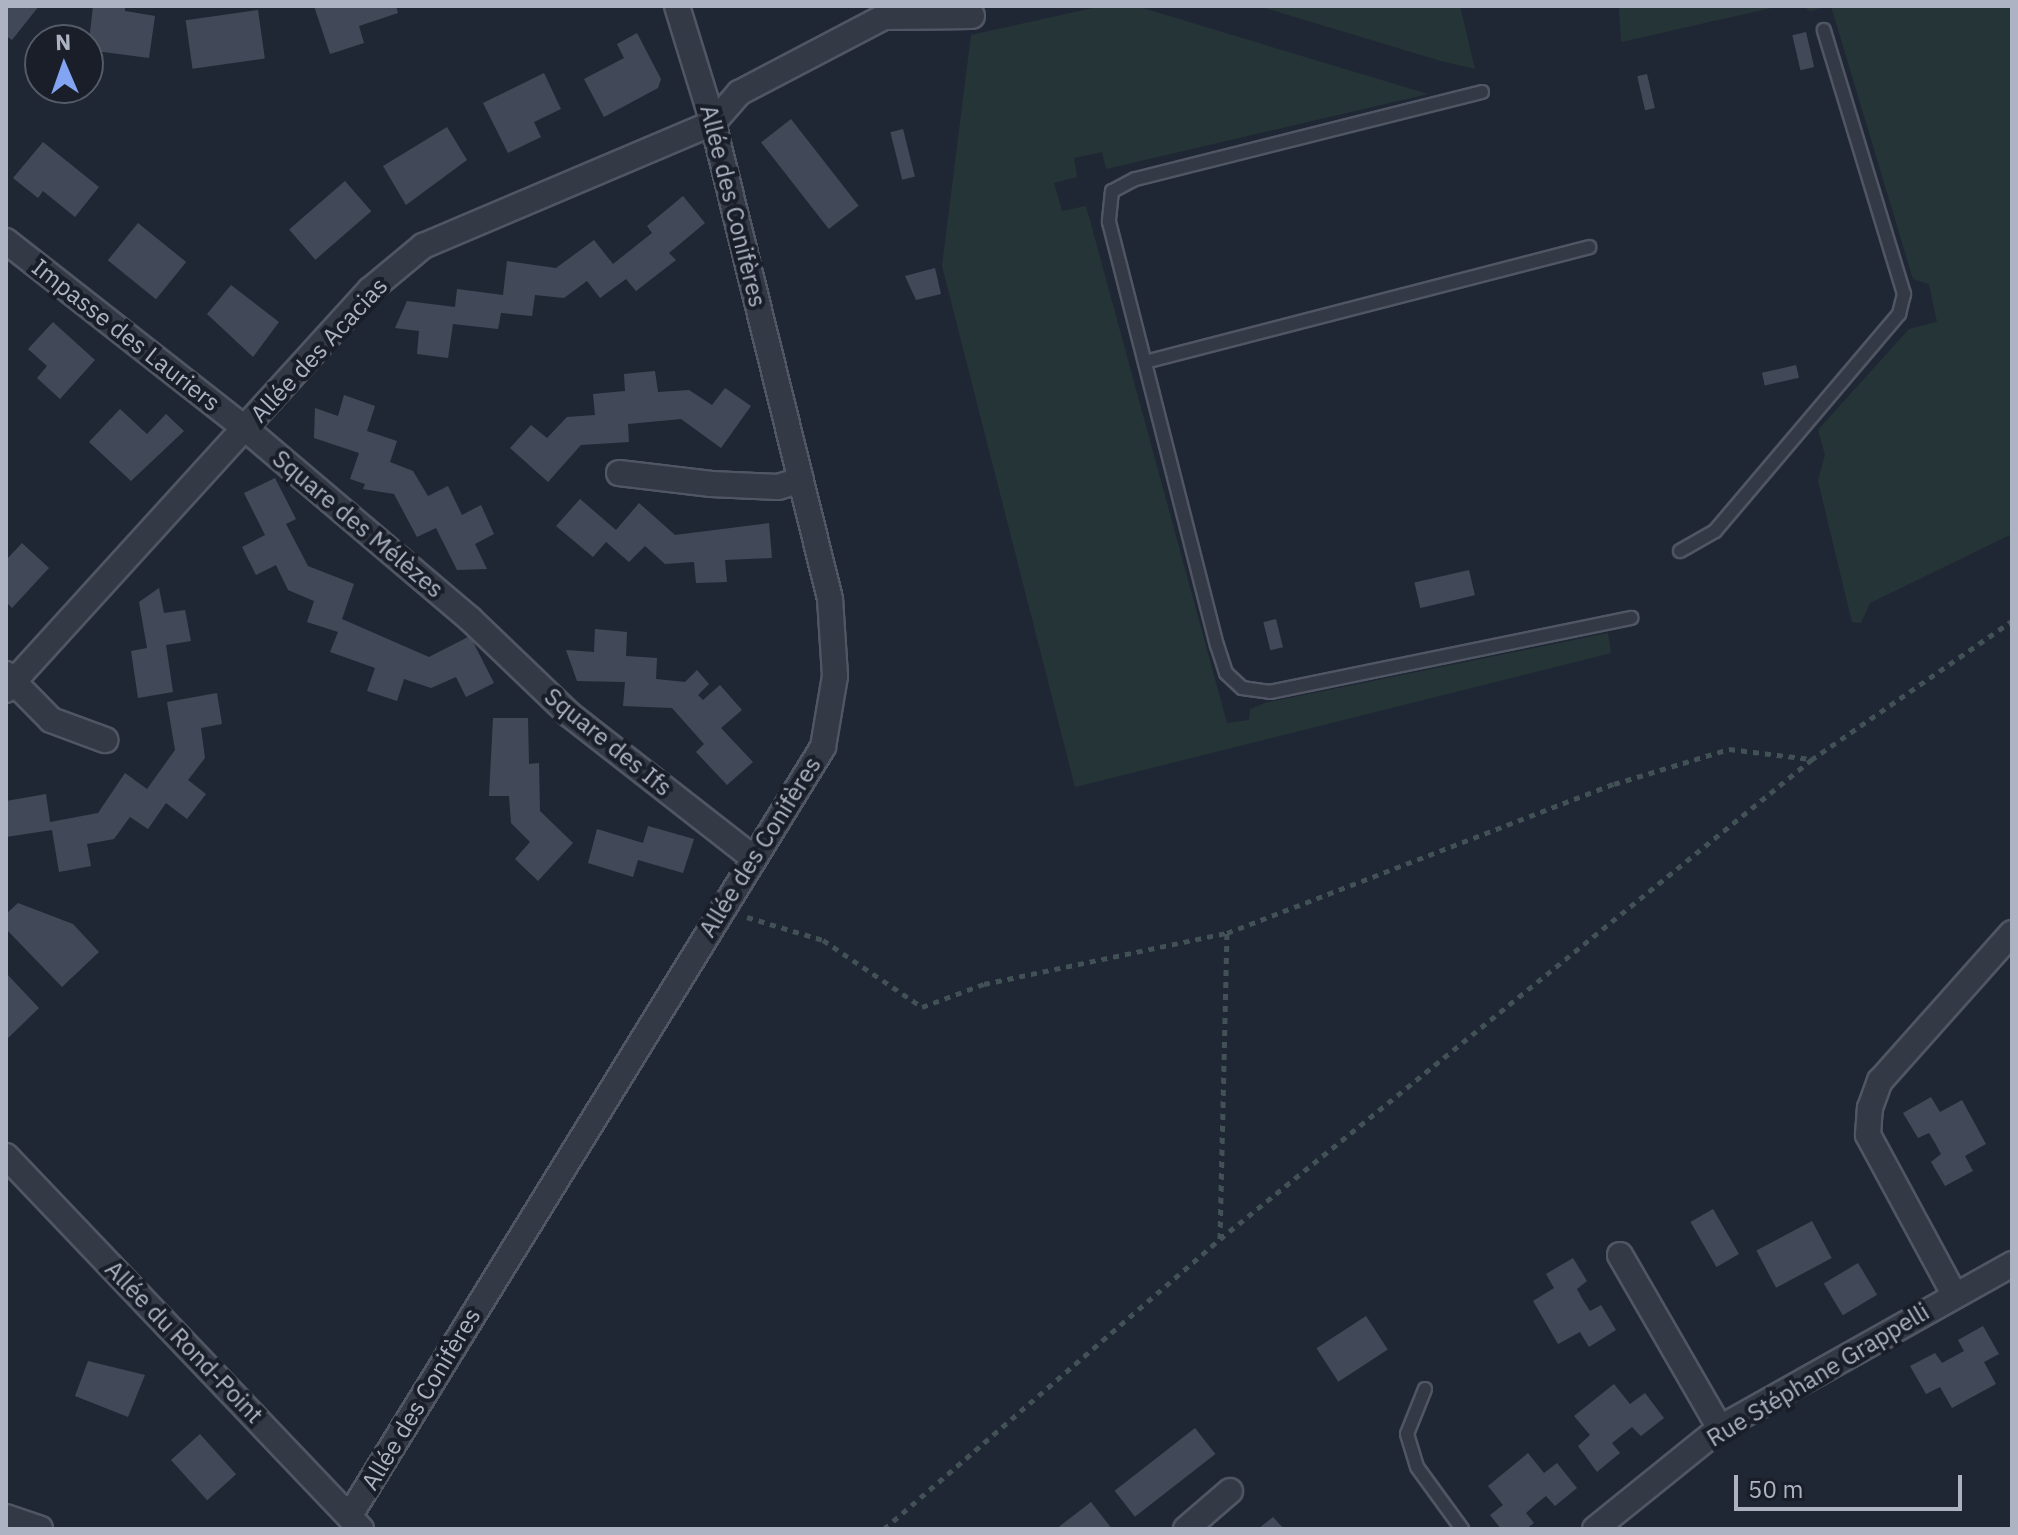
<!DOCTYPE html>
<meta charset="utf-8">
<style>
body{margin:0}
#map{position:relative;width:2018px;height:1535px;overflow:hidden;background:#202734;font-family:"IBM Plex Sans",sans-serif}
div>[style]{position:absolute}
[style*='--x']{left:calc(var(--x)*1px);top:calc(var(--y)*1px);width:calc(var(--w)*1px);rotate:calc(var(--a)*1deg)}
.green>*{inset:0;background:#253537}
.building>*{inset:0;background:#414959;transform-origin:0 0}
.path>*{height:5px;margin-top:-2.5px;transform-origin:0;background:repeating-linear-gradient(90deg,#415155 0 6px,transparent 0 12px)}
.roads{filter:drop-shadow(2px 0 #505663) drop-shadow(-2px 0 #505663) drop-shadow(0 2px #505663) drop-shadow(0 -2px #505663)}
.service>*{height:12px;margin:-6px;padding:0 6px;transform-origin:6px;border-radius:6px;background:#333945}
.minor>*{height:24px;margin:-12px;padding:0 12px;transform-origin:12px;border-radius:12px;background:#333945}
span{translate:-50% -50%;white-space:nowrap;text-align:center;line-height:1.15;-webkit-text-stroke:8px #191e29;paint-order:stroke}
.street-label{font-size:24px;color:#adb3c2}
.frame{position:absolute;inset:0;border:8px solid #adb3c2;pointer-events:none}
.north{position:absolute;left:24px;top:24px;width:80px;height:80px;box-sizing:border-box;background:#191e29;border:2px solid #545a66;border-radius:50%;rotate:358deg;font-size:22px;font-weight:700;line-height:32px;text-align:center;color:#adb3c2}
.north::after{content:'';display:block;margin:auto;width:28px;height:36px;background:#82a4f2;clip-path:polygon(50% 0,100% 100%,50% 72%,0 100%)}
.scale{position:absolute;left:1734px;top:1475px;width:228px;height:36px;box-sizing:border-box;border:4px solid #adb3c2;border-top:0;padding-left:10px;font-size:24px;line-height:28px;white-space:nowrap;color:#adb3c2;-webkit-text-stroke:6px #191e29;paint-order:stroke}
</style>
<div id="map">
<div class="green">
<i style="clip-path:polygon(1102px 6px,1136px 6px,1428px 94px,1106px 169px,1102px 152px,1074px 158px,1077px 177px,1054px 183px,1062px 211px,1086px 206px,1227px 723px,1249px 720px,1250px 709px,1265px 703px,1608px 633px,1611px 653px,1075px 787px,942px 266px,971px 35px)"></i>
<i style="clip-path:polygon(1258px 6px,1460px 6px,1475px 69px,1441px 61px)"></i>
<i style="clip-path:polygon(1619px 6px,1780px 6px,1621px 42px)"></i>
<i style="clip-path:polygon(1803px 6px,2012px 6px,2012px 534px,1870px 603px,1861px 623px,1852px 622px,1818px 481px,1825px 455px,1818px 430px,1909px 329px,1937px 322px,1929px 284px,1913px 279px,1831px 6px,1810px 11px)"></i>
</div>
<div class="building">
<i style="clip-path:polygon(6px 6px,39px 6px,12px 40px,6px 36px)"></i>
<i style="clip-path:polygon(93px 6px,125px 6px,125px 11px,155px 16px,149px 58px,88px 50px)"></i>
<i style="clip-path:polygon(314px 6px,396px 6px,398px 13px,359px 26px,364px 43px,330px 54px)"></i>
<i style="left:258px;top:10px;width:49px;height:73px;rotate:82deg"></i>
<i style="left:1806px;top:32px;width:36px;height:14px;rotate:77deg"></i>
<i style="clip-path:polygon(637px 33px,661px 79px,658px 88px,604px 117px,584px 79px,624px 58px,617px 44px)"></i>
<i style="clip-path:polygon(544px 73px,561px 109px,534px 122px,541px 137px,508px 153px,483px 103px)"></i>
<i style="left:1647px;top:74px;width:35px;height:10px;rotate:77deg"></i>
<i style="left:791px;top:119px;width:110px;height:38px;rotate:52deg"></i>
<i style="clip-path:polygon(447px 127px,467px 160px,406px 205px,383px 166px)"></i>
<i style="left:903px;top:129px;width:49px;height:13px;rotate:76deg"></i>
<i style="clip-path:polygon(43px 142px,99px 187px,75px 217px,43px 191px,38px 198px,13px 178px)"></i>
<i style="left:345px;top:181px;width:40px;height:74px;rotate:49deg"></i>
<i style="clip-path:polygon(683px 196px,705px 223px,669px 253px,676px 260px,636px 291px,626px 279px,600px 298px,587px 281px,564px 298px,535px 295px,532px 316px,501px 313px,498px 329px,453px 324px,448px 358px,417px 354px,419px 331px,395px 328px,407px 301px,455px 307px,457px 289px,503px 295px,507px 261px,556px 268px,594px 240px,613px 264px,652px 233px,647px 226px)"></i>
<i style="left:138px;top:223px;width:62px;height:48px;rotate:39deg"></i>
<i style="clip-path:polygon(935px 268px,941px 294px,916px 300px,905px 276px)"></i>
<i style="clip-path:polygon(231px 285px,279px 322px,253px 357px,207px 314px)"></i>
<i style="clip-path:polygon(53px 322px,95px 360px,60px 399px,37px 378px,47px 366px,28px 349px)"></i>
<i style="left:1796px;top:365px;width:13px;height:35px;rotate:77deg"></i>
<i style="clip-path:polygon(655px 371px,658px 392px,689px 390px,712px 405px,725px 388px,751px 406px,721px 448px,681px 419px,628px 424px,629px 442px,581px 445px,548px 482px,510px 448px,531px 425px,547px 438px,567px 417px,595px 415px,593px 394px,625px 391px,624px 374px)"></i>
<i style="clip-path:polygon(344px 395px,375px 406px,367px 431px,397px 441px,390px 462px,413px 471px,428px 496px,448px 486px,462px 515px,481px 505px,494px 534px,475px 544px,487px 569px,457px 570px,436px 528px,417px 537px,394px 494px,363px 489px,365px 484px,350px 479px,359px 453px,314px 438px,315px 408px,338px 416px)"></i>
<i style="clip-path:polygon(120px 409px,147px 434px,166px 414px,184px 431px,131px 481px,89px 442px)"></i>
<i style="clip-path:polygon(275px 478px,296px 519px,286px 524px,308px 566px,354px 584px,342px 619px,429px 657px,470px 636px,494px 683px,466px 697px,456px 677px,431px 688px,404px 679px,397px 701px,367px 691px,375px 668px,330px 652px,338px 632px,307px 622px,314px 601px,288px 590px,276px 565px,256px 575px,242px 547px,265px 535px,244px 493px)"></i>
<i style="clip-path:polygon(580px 499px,616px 530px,639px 503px,675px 535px,769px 523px,772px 558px,725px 560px,727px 582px,696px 583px,694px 562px,665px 564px,645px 546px,629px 562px,606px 542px,593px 557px,556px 526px)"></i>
<i style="clip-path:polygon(22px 543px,49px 568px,12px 608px,6px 602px,6px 560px)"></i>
<i style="left:1469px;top:570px;width:26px;height:56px;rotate:77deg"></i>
<i style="clip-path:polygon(159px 588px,164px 613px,185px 610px,191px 641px,166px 645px,173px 692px,138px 698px,131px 651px,147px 648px,139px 602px)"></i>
<i style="left:1276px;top:619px;width:29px;height:13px;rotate:76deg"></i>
<i style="clip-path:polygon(595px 629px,627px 632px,626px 656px,657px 658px,656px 679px,685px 682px,697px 670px,709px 684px,698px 695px,703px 700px,720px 685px,742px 710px,721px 728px,753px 762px,727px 785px,696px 752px,704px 744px,672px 708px,623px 706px,625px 682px,577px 681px,566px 650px,594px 652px)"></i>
<i style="clip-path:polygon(217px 693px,222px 724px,201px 728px,205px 758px,188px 780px,206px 794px,187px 819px,166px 803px,148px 829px,130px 817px,114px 839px,87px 844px,91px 866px,59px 872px,52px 830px,6px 837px,6px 801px,46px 794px,50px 822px,98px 813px,125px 773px,147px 789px,175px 750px,167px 702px)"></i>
<i style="clip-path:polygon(493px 718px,528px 718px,529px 764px,539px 763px,540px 811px,573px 843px,538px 881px,515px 859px,530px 842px,511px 823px,509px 796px,489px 796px)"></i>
<i style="clip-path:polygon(648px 826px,694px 839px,683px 873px,638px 860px,633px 877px,588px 863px,597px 829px,643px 843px)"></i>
<i style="clip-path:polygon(18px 903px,73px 924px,99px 952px,62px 987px,6px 929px,6px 914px)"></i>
<i style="clip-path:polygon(6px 973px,39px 1008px,6px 1040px)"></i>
<i style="clip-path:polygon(1931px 1097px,1940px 1112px,1962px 1100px,1986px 1144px,1965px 1156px,1973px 1171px,1945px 1186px,1931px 1162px,1941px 1154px,1935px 1143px,1929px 1133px,1918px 1138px,1903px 1113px)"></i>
<i style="left:1713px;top:1209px;width:52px;height:26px;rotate:60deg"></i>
<i style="left:1812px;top:1221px;width:42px;height:63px;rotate:62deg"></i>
<i style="clip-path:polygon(1573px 1258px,1587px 1281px,1577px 1289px,1583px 1300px,1590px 1311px,1601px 1305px,1616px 1330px,1589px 1347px,1580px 1332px,1558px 1344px,1533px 1301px,1554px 1288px,1546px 1274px)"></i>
<i style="left:1858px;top:1263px;width:37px;height:40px;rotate:59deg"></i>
<i style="left:1366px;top:1316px;width:40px;height:59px;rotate:57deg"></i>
<i style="clip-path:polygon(1983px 1326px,1999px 1354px,1984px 1362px,1996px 1384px,1952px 1408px,1940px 1387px,1926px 1394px,1910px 1366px,1935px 1353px,1942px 1363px,1964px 1351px,1958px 1340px)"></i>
<i style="clip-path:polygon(88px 1361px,145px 1375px,128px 1417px,75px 1396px)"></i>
<i style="clip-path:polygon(1614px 1384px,1630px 1404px,1645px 1393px,1664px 1418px,1641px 1436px,1632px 1427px,1612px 1443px,1620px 1453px,1597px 1472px,1578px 1446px,1590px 1435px,1574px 1416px)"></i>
<i style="left:1195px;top:1428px;width:33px;height:102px;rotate:52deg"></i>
<i style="left:200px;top:1434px;width:54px;height:39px;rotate:48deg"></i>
<i style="clip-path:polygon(1528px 1453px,1544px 1473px,1557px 1463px,1577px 1488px,1555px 1506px,1546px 1496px,1536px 1504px,1526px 1513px,1534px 1523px,1526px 1529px,1501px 1529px,1490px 1515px,1503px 1505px,1488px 1486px)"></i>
<i style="clip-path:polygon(1091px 1502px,1112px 1529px,1056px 1529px)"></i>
<i style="clip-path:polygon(1273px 1517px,1284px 1529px,1258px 1529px)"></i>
</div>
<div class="path">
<i style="--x:747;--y:917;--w:79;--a:16.8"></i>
<i style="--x:823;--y:940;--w:120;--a:34.1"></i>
<i style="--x:922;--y:1007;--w:66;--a:-20.4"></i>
<i style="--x:984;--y:984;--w:248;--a:-11.9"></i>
<i style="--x:1227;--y:933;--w:415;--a:-21.1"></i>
<i style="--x:1614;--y:784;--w:120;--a:-16.9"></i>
<i style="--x:1729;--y:749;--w:82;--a:7"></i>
<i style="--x:1220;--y:1239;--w:306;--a:-88.7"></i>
<i style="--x:884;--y:1529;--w:444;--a:-40.8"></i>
<i style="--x:1220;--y:1239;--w:761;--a:-39.02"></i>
<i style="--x:1811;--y:760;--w:244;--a:-34.7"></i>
</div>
<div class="roads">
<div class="service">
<i style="--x:1482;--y:92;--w:358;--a:165.9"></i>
<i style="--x:1135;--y:179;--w:26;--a:152"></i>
<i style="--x:1112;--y:191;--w:31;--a:96"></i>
<i style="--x:1109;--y:222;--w:437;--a:75.7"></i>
<i style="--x:1217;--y:645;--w:29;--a:72"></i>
<i style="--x:1226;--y:673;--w:22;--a:43"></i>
<i style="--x:1242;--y:688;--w:28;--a:8"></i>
<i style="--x:1270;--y:692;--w:369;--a:-11.6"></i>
<i style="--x:1145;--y:362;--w:459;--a:-14.5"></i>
<i style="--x:1680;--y:551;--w:40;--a:-29.7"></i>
<i style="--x:1715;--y:531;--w:285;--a:-49.7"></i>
<i style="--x:1899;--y:314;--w:21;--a:-76"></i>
<i style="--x:1904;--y:294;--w:276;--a:-106.9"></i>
<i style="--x:1425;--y:1389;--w:48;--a:111.8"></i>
<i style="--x:1407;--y:1434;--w:34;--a:73"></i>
<i style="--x:1417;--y:1467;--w:77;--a:54"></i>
</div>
<div class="minor">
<i style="--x:6;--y:241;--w:305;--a:38.1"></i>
<i style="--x:246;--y:429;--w:294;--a:40.3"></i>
<i style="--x:470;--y:619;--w:137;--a:43.8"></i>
<i style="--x:569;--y:714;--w:232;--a:38"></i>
<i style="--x:619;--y:473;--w:93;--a:6.8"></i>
<i style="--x:711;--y:484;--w:67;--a:2.6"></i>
<i style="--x:778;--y:487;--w:24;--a:-17"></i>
<i style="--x:6;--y:674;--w:64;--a:45.6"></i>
<i style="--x:51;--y:720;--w:58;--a:20.3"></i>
<i style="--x:6;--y:690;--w:541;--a:-47.7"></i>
<i style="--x:370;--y:290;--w:69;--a:-39.7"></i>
<i style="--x:423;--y:246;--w:315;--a:-23"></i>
<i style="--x:713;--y:123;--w:40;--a:-49"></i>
<i style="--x:739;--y:93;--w:164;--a:-27.7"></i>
<i style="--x:884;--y:17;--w:88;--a:-0.7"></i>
<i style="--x:6;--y:1156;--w:515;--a:46.42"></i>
<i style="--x:1620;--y:1255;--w:200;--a:60"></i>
<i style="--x:1954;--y:1294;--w:181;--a:-118.4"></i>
<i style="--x:1868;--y:1135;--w:27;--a:-86"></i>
<i style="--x:1870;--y:1108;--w:29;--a:-70"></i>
<i style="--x:1880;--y:1081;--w:198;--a:-48.3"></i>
<i style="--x:350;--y:1515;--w:902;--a:-58.37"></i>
<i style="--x:823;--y:747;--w:72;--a:-80.4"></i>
<i style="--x:835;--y:676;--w:77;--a:-93.7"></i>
<i style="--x:830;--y:599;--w:490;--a:-103.8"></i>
<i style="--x:713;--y:123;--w:122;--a:-107.1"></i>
<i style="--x:6;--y:1517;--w:36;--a:19"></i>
<i style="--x:1186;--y:1529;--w:58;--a:-40.8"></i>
<i style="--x:1595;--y:1529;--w:161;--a:-38.9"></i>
<i style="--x:1720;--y:1428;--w:335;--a:-29.3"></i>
</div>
</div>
<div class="street-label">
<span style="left:733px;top:206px;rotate:76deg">Allée des Conifères</span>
<span style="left:126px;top:335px;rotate:38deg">Impasse des Lauriers</span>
<span style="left:319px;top:350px;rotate:-47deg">Allée des Acacias</span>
<span style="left:358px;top:524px;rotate:40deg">Square des Mélèzes</span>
<span style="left:608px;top:742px;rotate:39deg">Square des Ifs</span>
<span style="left:760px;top:847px;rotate:-58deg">Allée des Conifères</span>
<span style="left:184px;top:1342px;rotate:46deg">Allée du Rond-Point</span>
<span style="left:1818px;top:1375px;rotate:-31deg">Rue Stéphane Grappelli</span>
<span style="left:421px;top:1399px;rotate:-59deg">Allée des Conifères</span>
</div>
<div class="frame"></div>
<div class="north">N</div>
<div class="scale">50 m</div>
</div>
